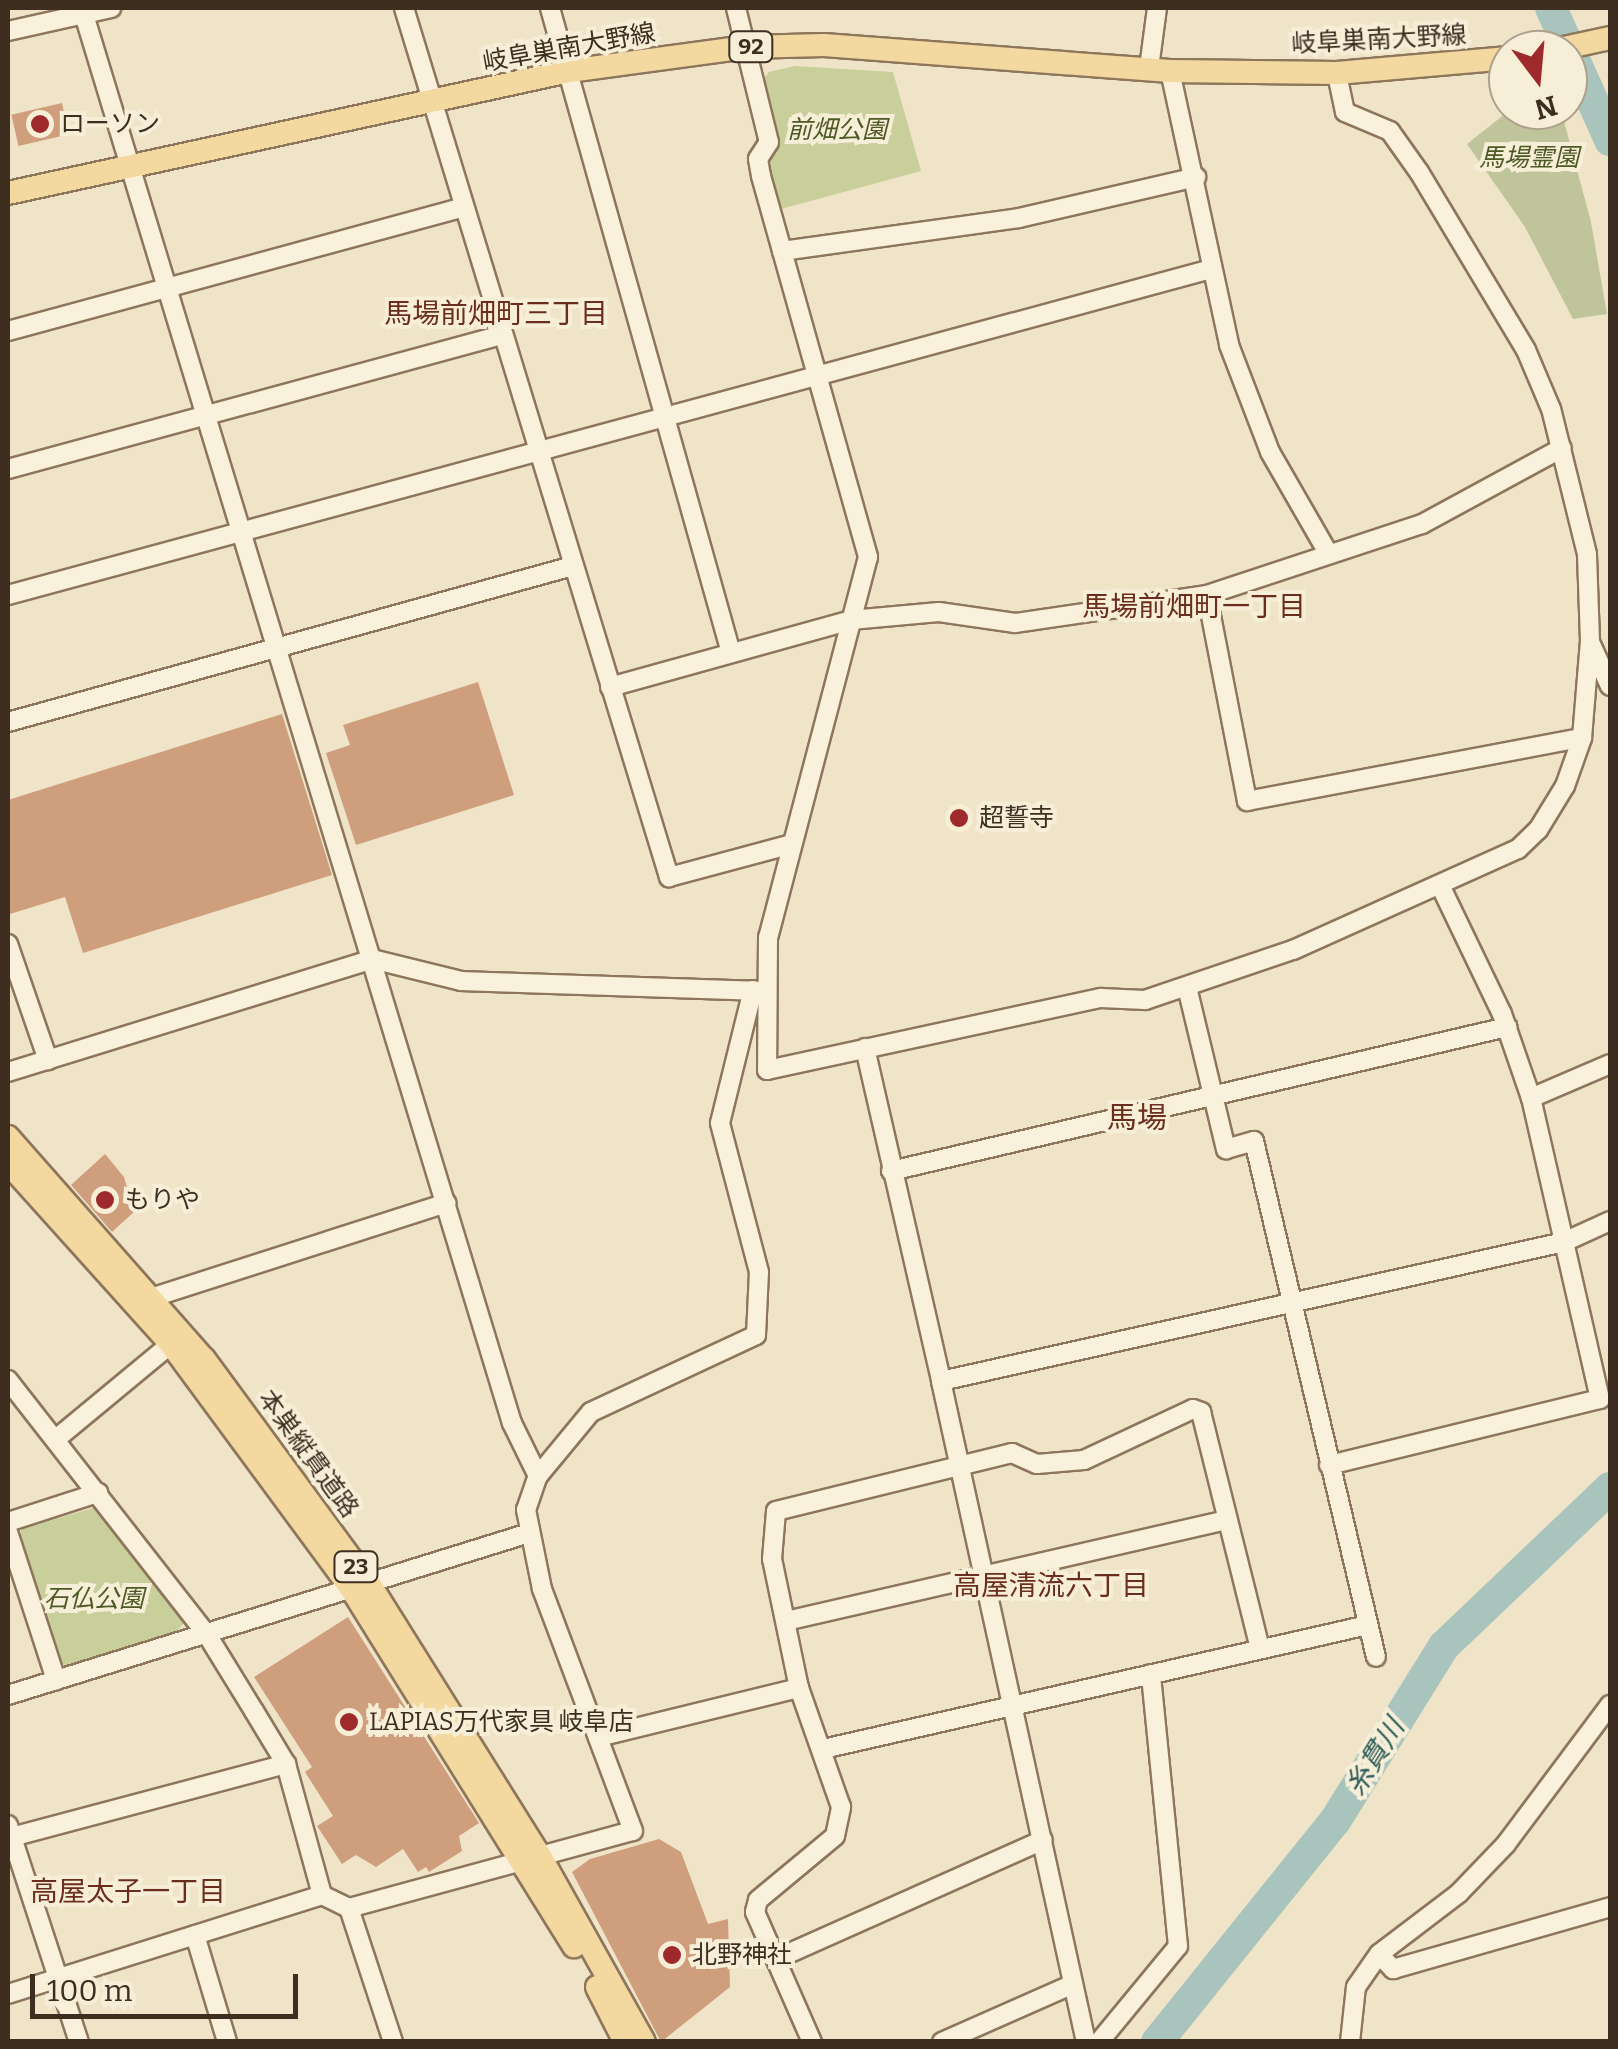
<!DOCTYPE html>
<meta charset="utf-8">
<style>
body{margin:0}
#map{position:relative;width:1618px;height:2049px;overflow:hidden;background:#f0e4c8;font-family:Bitter,"Noto Sans JP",serif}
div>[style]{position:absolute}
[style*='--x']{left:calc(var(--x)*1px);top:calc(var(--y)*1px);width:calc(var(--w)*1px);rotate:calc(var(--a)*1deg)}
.green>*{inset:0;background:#c9cf9b}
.cemetery>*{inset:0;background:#bfc49a}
.river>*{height:32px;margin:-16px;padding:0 16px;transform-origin:16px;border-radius:16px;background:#a9c4bc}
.building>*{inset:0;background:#cf9f7d;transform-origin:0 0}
.roads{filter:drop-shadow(2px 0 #8d765c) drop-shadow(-2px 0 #8d765c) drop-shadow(0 2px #8d765c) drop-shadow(0 -2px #8d765c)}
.minor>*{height:18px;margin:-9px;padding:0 9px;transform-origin:9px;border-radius:9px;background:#faf1dc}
.major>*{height:22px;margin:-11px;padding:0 11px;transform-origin:11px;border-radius:11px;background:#f3d9a0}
.dots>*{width:28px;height:28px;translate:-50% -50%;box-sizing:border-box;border:5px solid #f7eed8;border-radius:50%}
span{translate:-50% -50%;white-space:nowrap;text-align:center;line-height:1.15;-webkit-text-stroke:8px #f7eed8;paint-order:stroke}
.shield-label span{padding:2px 8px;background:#f7eed8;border:2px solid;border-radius:8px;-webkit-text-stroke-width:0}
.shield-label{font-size:22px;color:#3d2e20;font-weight:700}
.street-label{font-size:25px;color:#3d2e20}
.poi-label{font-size:25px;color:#3d2e20}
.left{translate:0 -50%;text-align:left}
.park-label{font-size:25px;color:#4d5a26;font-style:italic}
.neighbourhood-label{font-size:28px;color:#6b2e1e}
.water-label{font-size:28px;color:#2f5d5a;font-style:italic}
.quarter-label{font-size:30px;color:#6b2e1e}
.frame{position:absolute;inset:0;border:10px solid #3d2e20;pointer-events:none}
.north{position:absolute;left:1488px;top:30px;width:100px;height:100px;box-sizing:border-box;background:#f7eed8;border:2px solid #ada18e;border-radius:50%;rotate:164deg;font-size:28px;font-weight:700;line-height:40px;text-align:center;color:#3d2e20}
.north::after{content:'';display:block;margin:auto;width:35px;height:45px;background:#9e2a2b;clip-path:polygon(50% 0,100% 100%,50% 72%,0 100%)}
.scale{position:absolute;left:30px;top:1974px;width:268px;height:45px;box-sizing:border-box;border:5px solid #3d2e20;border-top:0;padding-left:12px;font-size:30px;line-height:35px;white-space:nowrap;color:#3d2e20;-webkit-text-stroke:8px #f7eed8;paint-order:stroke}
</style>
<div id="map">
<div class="green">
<i style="clip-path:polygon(795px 66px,893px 72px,921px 171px,781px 209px,768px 164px,777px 148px,759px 84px,769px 72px)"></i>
<i style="clip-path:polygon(93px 1508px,184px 1623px,177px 1631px,67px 1666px,56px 1659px,18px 1539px,22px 1529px)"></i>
</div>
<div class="cemetery">
<i style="clip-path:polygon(1510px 110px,1561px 110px,1591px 222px,1607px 314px,1573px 319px,1525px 227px,1467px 144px)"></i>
</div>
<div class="river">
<i style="--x:1551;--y:8;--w:145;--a:65.9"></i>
<i style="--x:1157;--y:2042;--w:284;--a:-51.2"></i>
<i style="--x:1335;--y:1821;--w:206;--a:-58.1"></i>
<i style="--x:1444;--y:1646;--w:229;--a:-43.6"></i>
</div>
<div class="building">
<i style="left:62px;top:103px;width:32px;height:52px;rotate:77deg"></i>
<i style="clip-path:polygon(478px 682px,514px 795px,356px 845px,326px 753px,350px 745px,343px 725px)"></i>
<i style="clip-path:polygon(282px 714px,332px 875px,83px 953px,65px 897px,10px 914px,8px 800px)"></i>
<i style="clip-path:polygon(105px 1154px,124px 1177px,134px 1212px,112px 1232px,71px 1185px)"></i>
<i style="clip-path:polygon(348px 1617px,479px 1823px,459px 1836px,462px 1851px,429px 1872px,426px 1867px,418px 1872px,403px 1849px,376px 1867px,356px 1855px,342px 1864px,317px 1826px,333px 1816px,305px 1772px,312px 1767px,254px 1677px)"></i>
<i style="clip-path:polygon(659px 1839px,681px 1852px,708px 1924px,728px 1919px,730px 1987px,661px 2042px,572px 1872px,590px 1859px)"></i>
</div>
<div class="roads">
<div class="minor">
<i style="--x:82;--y:8;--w:1479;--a:73.1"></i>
<i style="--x:512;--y:1423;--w:59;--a:63.9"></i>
<i style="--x:404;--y:8;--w:909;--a:73.04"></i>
<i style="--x:669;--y:877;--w:127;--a:-15"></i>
<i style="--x:550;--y:8;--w:670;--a:74.32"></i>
<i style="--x:736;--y:8;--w:138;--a:76.2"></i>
<i style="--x:769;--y:142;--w:20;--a:123"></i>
<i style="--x:758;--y:159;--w:17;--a:80"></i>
<i style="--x:761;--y:176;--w:396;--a:74.3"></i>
<i style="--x:868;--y:557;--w:393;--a:104.7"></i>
<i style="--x:768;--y:937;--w:133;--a:90.4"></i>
<i style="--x:767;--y:1070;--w:342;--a:-12.2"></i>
<i style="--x:1101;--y:998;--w:44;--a:2.6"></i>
<i style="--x:1145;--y:1000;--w:156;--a:-18.7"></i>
<i style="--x:1293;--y:950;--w:247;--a:-24.2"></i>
<i style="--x:1518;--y:849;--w:28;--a:-44"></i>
<i style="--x:1538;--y:830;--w:52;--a:-58.5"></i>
<i style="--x:1565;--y:786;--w:51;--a:-70.5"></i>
<i style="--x:1582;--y:738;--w:97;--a:-85.3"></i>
<i style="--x:1590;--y:641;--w:87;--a:-92"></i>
<i style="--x:1587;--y:554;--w:149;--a:-103.9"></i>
<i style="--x:1551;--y:409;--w:64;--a:-113"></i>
<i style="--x:1526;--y:350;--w:208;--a:-121"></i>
<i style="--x:1419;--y:172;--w:50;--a:-125.3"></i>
<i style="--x:1390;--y:131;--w:49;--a:-157.1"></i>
<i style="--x:1345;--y:112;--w:40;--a:-102"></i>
<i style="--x:8;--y:31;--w:106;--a:-12.6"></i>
<i style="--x:1149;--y:68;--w:61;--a:-82.4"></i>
<i style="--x:1170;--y:71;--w:280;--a:77.8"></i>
<i style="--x:1229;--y:345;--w:115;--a:69"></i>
<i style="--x:1270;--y:452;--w:116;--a:60.1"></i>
<i style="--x:782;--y:251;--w:239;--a:-7.9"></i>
<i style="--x:1019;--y:218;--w:182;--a:-13"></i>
<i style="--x:8;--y:331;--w:470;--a:-15.2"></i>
<i style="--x:8;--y:469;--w:512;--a:-15.18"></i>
<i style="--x:8;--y:595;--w:1246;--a:-15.16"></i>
<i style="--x:1207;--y:595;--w:210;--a:79"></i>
<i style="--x:1247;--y:801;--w:341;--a:-10.7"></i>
<i style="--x:1590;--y:642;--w:48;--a:65.6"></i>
<i style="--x:610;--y:687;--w:250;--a:-15.5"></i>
<i style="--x:851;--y:620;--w:88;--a:-5.2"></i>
<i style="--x:939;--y:612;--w:77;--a:8.2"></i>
<i style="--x:1015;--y:623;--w:194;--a:-8.3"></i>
<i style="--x:1207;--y:595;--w:226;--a:-18.3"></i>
<i style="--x:1422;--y:524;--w:159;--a:-28.5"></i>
<i style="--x:8;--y:722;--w:586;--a:-15.44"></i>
<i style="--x:8;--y:944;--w:123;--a:71"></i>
<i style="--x:1187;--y:987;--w:167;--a:76.5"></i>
<i style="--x:1226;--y:1149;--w:29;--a:-16"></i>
<i style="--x:1254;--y:1141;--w:530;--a:76.7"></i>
<i style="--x:865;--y:1048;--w:342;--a:77.1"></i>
<i style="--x:941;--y:1381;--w:638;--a:-12.58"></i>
<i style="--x:1564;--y:1242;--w:51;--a:-24.5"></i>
<i style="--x:8;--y:1072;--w:381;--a:-17.2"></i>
<i style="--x:372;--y:959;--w:92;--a:13.9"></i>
<i style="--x:461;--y:981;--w:300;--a:1.9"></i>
<i style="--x:1531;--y:1098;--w:86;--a:-23.3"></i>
<i style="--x:891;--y:1171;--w:633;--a:-13.16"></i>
<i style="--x:138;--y:1302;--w:324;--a:-17.8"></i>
<i style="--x:8;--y:1380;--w:321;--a:52"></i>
<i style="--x:206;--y:1633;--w:92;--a:58.4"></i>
<i style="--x:254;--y:1711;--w:62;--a:58.9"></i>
<i style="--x:286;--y:1764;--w:136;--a:74.6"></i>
<i style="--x:941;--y:1381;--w:677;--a:77.63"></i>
<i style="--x:56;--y:1439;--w:149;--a:-39.6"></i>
<i style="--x:1329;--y:1465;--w:279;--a:-13.7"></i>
<i style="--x:1600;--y:1399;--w:309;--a:-102.9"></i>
<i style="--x:1531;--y:1098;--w:89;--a:-109"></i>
<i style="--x:1502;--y:1014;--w:141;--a:-115.7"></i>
<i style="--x:8;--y:1522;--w:95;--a:-17.9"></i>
<i style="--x:8;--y:1532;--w:156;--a:72"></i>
<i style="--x:786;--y:1621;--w:452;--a:-12.9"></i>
<i style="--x:8;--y:1695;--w:542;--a:-17.27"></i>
<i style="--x:598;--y:1737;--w:207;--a:-13.7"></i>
<i style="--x:823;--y:1749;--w:559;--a:-12.82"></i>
<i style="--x:8;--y:1825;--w:228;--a:71.9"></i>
<i style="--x:8;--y:1838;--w:288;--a:-14.9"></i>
<i style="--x:349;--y:1908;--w:141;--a:71.8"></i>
<i style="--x:195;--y:1935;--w:112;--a:73.3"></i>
<i style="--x:1379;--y:1954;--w:21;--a:47"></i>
<i style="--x:1393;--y:1969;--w:226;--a:-15.9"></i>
<i style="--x:776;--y:1959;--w:292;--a:-24"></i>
<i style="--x:8;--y:1994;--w:329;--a:-17.5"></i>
<i style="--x:322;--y:1895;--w:30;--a:26"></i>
<i style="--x:349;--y:1908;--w:294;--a:-15.2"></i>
<i style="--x:633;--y:1831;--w:259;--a:-110.6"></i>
<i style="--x:542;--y:1589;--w:81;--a:-101.4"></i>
<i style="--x:526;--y:1510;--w:36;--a:-71"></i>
<i style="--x:538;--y:1476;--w:83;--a:-50.4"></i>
<i style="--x:591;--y:1412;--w:182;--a:-25"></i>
<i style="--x:756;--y:1335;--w:63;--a:-87.3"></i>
<i style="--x:759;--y:1272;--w:154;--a:-104.7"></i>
<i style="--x:720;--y:1123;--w:137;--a:-76.1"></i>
<i style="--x:812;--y:2042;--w:142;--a:-113.7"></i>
<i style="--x:755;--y:1912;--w:12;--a:-76"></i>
<i style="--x:758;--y:1900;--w:100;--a:-39.7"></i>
<i style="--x:835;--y:1836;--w:30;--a:-78"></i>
<i style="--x:841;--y:1807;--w:126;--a:-109.4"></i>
<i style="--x:799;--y:1688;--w:132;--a:-101.8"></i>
<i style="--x:772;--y:1559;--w:48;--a:-85.2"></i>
<i style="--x:776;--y:1511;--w:243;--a:-13.8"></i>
<i style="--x:1012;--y:1453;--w:27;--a:24"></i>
<i style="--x:1037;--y:1464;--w:47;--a:-4.9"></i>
<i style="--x:1084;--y:1460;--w:120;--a:-25.1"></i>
<i style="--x:1193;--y:1409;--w:9;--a:21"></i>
<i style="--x:1201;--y:1412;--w:243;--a:76"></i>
<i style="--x:942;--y:2042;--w:141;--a:-23.8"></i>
<i style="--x:1099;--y:2042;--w:124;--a:-50.5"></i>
<i style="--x:1178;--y:1946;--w:273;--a:-95.7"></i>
<i style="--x:1350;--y:2042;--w:55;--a:-83.8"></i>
<i style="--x:1356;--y:1987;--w:40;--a:-55.1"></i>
<i style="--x:1379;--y:1954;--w:101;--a:-37.3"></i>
<i style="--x:1459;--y:1893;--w:68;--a:-46.2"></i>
<i style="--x:1506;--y:1844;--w:174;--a:-53.2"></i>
</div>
<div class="major">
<i style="--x:1555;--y:50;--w:56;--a:-12.3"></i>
<i style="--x:8;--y:193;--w:574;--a:-12.27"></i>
<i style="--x:569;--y:71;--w:179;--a:-7.7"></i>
<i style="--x:746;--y:47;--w:78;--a:-1.5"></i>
<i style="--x:824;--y:45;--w:347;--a:4.3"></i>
<i style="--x:1170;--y:71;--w:167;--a:0.7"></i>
<i style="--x:1337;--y:73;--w:172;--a:-5"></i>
<i style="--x:8;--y:1137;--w:296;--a:48.6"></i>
<i style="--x:204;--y:1359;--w:277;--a:53.7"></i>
<i style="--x:368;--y:1582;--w:324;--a:57.9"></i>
<i style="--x:540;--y:1856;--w:213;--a:60.8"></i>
<i style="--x:8;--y:1163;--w:244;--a:48"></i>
<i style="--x:171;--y:1344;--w:303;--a:53.6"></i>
<i style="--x:351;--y:1588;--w:422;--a:58.1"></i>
<i style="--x:597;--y:1987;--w:62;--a:63"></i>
</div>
</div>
<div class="dots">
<i style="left:40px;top:124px;background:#9e2a2b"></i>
<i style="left:959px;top:818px;background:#9e2a2b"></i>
<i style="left:105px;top:1200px;background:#9e2a2b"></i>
<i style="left:349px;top:1722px;background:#9e2a2b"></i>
<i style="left:672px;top:1955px;background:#9e2a2b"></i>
</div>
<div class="shield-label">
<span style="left:751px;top:47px">92</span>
<span style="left:356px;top:1567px">23</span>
</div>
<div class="street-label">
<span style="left:1379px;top:40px;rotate:-3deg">岐阜巣南大野線</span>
<span style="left:569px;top:48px;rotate:-10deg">岐阜巣南大野線</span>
<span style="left:308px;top:1454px;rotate:54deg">本巣縦貫道路</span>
</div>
<div class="poi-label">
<span class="left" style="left:60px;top:124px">ローソン</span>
<span class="left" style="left:979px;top:818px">超誓寺</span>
<span class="left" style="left:125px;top:1200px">もりや</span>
<span class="left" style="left:369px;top:1722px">LAPIAS万代家具 岐阜店</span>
<span class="left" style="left:692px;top:1955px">北野神社</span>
</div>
<div class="park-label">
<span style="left:837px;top:130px">前畑公園</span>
<span style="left:1529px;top:158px">馬場霊園</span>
<span style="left:94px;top:1599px">石仏公園</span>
</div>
<div class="neighbourhood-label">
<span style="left:496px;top:314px">馬場前畑町三丁目</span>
<span style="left:1194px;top:607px">馬場前畑町一丁目</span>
<span style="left:1051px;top:1586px">高屋清流六丁目</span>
<span style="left:128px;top:1892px">高屋太子一丁目</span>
</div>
<div class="water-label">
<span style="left:1375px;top:1757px;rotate:-58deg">糸貫川</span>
</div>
<div class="quarter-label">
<span style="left:1137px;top:1118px">馬場</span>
</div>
<div class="frame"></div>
<div class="north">N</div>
<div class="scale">100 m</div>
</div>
